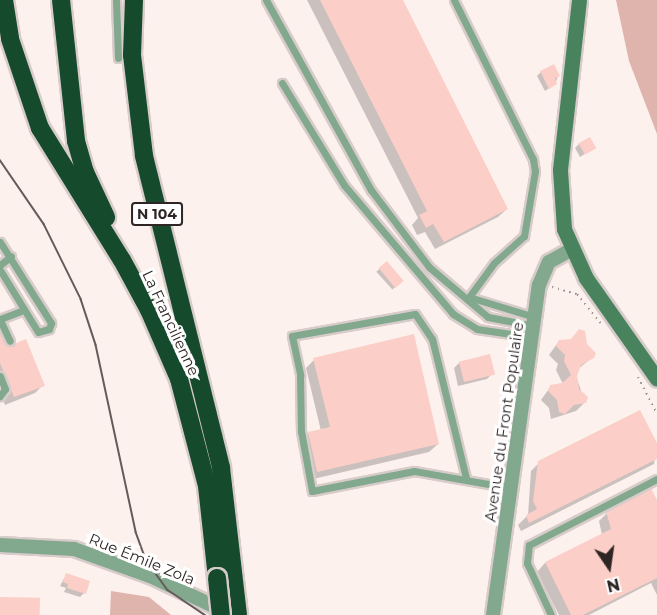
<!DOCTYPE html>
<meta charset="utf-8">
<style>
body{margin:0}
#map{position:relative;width:657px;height:615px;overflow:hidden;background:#fdf1ee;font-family:Montserrat,sans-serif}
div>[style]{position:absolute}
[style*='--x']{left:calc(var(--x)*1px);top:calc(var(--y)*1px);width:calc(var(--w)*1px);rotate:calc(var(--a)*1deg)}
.green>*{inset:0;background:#dfb4ad}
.shadow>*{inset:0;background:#0003;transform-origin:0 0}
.building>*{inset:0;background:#fbcec7;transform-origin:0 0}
.path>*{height:2px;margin-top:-1px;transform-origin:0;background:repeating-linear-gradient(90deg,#9f9593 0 1.5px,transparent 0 6px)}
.roads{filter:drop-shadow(2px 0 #d8ccca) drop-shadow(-2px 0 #d8ccca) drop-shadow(0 2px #d8ccca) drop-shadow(0 -2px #d8ccca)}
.lane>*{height:7px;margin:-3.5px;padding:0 3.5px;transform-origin:3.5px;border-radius:3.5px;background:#82a88e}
.street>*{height:14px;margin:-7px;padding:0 7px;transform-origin:7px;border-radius:7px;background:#82a88e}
.secondary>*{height:15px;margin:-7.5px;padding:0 7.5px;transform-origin:7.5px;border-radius:7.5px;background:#48835e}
.highway>*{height:18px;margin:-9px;padding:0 9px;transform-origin:9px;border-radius:9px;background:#164a2d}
.tram>*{height:1.5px;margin:-0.75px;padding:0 0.75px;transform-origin:0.75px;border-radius:0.75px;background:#655c5a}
.bridges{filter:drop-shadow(2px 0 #d8ccca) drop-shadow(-2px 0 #d8ccca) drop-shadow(0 2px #d8ccca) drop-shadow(0 -2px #d8ccca)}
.highway-bridge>*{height:18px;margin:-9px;padding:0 9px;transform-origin:9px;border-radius:9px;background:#164a2d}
span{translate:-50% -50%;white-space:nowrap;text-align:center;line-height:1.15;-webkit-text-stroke:6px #fff;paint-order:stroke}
.shield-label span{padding:2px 4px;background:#fff;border:2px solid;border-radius:4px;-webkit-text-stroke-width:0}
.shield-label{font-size:14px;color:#2e2625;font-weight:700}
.street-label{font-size:15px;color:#2e2625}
.north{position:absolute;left:579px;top:537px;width:60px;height:60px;-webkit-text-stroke:4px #fff;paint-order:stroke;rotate:167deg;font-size:16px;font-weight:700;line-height:24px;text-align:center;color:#2e2625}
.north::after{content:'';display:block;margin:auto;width:21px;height:27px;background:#2e2625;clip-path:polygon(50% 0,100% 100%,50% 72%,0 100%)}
</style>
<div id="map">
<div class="green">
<i style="clip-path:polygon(616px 0,657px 0,657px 134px,629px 61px)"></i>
<i style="clip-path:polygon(111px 591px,149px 597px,171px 615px,110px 615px)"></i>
</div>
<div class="shadow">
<i style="clip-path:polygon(307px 0,401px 0,507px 209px,498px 217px,435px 249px,425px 232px,417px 235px,412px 225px,418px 218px)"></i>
<i style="clip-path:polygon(541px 72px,558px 76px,555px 84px,545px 91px,537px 76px)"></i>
<i style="clip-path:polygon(579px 144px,594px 148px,580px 157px,575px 148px)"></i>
<i style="left:386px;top:263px;width:24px;height:13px;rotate:48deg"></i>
<i style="clip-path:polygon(0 336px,6px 348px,43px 385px,35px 393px,5px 405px,0 391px)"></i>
<i style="clip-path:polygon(559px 341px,585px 344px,593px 357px,578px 369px,576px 376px,585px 402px,576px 411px,551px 419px,549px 408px,541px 400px,551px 386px,563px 384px,556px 370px,558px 364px,549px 355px)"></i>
<i style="clip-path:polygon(314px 360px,438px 444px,429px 452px,309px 480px,300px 442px,309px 434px,321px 431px,306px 368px)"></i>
<i style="clip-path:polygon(460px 362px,493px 373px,487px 379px,458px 386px,454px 368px)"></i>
<i style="clip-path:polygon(657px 446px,654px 464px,521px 531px,518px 525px,528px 515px,531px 471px,539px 463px)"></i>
<i style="clip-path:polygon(657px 503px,657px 595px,651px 583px,589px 615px,559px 615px,537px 572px,545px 563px,602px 535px,599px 521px,607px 513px)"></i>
<i style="clip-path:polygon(66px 575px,84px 593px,80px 597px,64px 592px,66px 588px,60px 586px)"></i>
</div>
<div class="building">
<i style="clip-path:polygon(320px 0,403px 0,508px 209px,444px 242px,433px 224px,426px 228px,419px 215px,427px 211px)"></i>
<i style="clip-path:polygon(554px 64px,560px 76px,555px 78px,557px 84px,549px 89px,540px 71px)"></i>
<i style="left:590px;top:137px;width:13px;height:13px;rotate:61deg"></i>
<i style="left:387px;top:261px;width:26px;height:11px;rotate:50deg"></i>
<i style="clip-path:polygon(579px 329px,585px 331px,587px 344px,596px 353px,594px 358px,581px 365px,577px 376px,579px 389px,588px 397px,586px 403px,574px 405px,565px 414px,559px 412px,557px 400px,548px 391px,550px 385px,562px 383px,571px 375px,564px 361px,565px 355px,556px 346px,559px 340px,571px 339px)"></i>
<i style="clip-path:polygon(0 333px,7px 347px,26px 339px,45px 386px,14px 397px,0 363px)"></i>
<i style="clip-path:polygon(414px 334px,439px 444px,317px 472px,308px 432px,330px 427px,313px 358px)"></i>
<i style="left:490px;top:354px;width:21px;height:32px;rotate:76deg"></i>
<i style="clip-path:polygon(640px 410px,657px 443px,657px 459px,529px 523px,526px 515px,537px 509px,533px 501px,538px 461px)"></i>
<i style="clip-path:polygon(651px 488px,657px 500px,657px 578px,583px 615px,571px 615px,545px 562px,611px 529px,606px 511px)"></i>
<i style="clip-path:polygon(66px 573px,90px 581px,86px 594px,67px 588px,68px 584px,63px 582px)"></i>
<i style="left:0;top:597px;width:40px;height:18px;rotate:1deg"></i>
</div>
<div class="path">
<i style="--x:552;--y:287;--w:26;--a:16"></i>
<i style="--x:577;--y:294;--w:40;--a:51"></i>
<i style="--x:638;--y:377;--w:42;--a:62.8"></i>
</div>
<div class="roads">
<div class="lane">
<i style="--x:116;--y:0;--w:58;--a:88"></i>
<i style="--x:266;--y:0;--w:217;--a:61.1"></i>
<i style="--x:371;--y:190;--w:96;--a:53"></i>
<i style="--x:429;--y:267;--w:77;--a:40.3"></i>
<i style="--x:488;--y:317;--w:47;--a:11.1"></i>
<i style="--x:454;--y:0;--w:178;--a:63.6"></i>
<i style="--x:533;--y:159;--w:12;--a:81"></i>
<i style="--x:535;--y:171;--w:66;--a:99.6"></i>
<i style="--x:524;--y:236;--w:40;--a:138"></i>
<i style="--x:494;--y:263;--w:42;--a:126.3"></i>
<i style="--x:282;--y:83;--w:119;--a:58.7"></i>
<i style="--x:344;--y:185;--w:169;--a:49.8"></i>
<i style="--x:453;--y:314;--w:28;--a:32"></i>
<i style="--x:477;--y:329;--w:55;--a:8.4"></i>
<i style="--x:0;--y:242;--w:96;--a:57.8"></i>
<i style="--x:51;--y:323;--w:6;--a:108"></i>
<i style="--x:49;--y:329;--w:11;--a:165"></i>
<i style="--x:38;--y:332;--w:73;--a:-121.5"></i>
<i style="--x:0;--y:265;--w:14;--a:-39"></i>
<i style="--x:469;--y:297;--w:69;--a:16.9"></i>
<i style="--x:0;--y:319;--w:26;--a:-21"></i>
<i style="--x:0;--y:320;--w:23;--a:65"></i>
<i style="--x:0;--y:376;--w:14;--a:69"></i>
<i style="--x:5;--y:389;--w:9;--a:126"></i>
<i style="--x:466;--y:478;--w:143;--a:-103.7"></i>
<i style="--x:432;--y:339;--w:30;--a:-124"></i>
<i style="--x:415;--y:314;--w:125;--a:169.9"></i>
<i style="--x:292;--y:336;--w:40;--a:78"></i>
<i style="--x:300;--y:375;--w:56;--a:89"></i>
<i style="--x:301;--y:431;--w:61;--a:79.6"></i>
<i style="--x:312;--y:491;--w:104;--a:-11.1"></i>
<i style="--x:414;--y:471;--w:98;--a:9.9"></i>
<i style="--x:551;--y:615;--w:57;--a:-114.8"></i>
<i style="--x:527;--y:563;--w:18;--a:-84"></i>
<i style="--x:529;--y:545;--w:144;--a:-27.3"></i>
</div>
<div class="street">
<i style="--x:0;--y:545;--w:74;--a:3.1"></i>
<i style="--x:74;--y:549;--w:81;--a:19.6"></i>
<i style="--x:150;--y:576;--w:84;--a:25.3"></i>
<i style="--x:493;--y:615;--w:333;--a:-82.1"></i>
<i style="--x:539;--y:285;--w:25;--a:-67"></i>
<i style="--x:549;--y:262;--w:26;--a:-29"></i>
</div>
<div class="secondary">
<i style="--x:579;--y:0;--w:171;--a:96.4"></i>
<i style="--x:560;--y:170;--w:59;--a:86.1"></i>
<i style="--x:564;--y:229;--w:54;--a:65.8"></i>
<i style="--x:586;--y:278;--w:123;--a:54.9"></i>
</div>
<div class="highway">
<i style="--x:4;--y:0;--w:39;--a:81"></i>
<i style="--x:10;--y:39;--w:94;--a:71.4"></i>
<i style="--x:40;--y:128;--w:155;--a:58.2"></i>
<i style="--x:122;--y:260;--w:57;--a:61.6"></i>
<i style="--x:149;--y:310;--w:75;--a:66.5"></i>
<i style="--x:179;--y:379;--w:111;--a:75.3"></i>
<i style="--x:207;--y:486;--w:93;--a:83.8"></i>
<i style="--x:61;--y:0;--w:142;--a:83.9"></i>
<i style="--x:76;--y:141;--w:32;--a:74"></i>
<i style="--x:85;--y:172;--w:50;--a:65"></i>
<i style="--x:134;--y:0;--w:55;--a:92.1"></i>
<i style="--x:132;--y:55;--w:102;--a:83.2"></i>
<i style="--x:144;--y:156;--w:321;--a:76.1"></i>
<i style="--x:221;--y:468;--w:148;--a:83.4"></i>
</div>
</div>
<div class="tram">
<i style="--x:0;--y:160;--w:78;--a:55.5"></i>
<i style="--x:44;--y:224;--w:84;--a:63.7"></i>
<i style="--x:81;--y:299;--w:48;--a:71.9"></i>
<i style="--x:96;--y:345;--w:191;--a:77.9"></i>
<i style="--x:136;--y:532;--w:30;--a:70"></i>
<i style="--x:146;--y:560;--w:37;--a:54"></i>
<i style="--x:168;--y:590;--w:45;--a:34"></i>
</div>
<div class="bridges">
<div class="highway-bridge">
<i style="--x:217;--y:578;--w:37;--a:84"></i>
</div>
</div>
<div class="shield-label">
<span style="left:157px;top:214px">N 104</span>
</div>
<div class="street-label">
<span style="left:171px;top:323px;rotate:65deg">La Francilienne</span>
<span style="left:504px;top:422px;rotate:-82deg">Avenue du Front Populaire</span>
<span style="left:142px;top:559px;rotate:22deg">Rue Émile Zola</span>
</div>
<div class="north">N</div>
</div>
